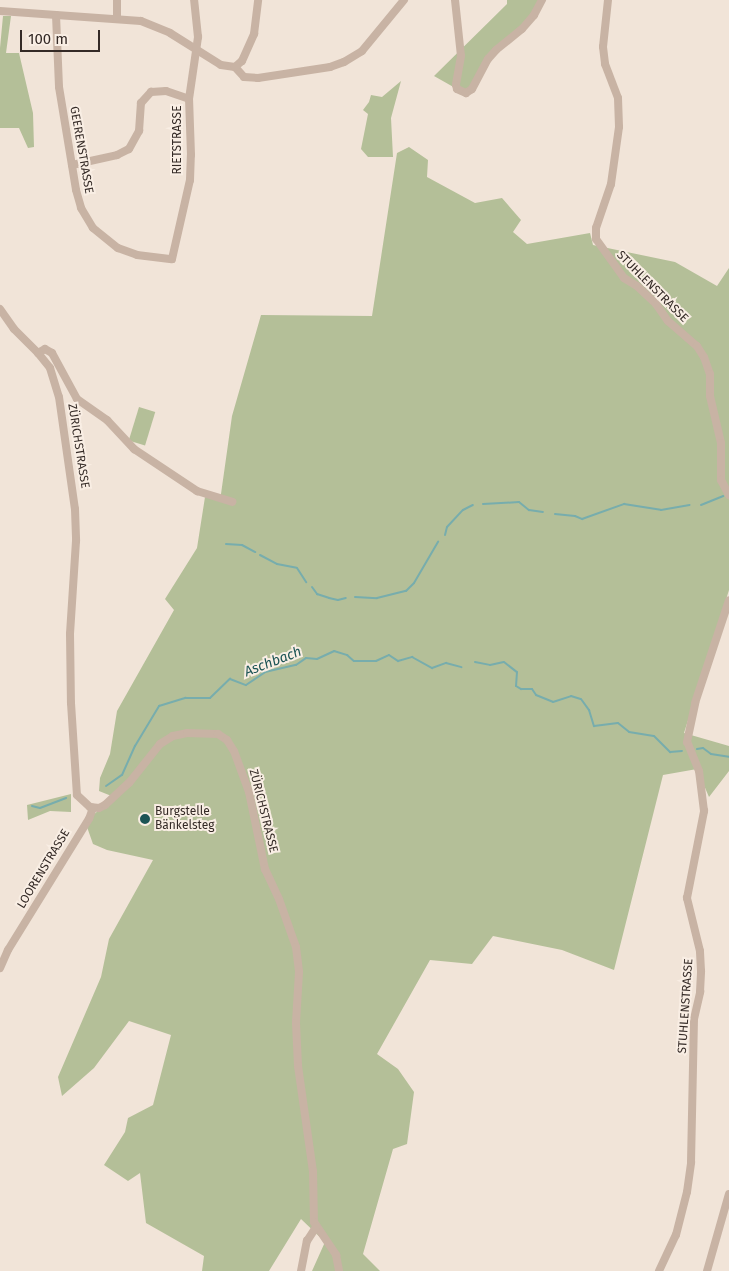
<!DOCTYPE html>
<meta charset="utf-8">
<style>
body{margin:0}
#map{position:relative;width:729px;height:1271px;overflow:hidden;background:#f1e4d8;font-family:"Fira Sans",sans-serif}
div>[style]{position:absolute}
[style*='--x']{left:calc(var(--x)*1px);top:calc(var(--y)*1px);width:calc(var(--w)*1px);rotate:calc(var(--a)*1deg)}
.green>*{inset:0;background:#b4bf98;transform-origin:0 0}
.stream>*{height:2px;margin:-1px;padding:0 1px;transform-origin:1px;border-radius:1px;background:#77adad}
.minor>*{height:8px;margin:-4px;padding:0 4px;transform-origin:4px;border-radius:4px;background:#c8b3a4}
.dots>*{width:14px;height:14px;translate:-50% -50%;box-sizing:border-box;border:2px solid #f9eee4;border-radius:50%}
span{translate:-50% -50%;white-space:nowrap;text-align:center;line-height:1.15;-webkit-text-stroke:4px #f9eee4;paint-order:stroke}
.street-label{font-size:12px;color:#342a26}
.poi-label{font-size:12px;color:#342a26}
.left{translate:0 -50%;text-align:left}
.water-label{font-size:14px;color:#1c5455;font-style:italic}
.scale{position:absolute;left:20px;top:30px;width:80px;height:22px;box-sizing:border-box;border:2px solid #342a26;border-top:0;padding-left:6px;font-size:15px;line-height:18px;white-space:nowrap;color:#342a26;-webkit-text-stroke:4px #f9eee4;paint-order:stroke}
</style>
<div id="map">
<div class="green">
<i style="clip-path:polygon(507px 0,542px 0,539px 7px,496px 50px,469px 92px,457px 89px,434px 76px,507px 4px)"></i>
<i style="clip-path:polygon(3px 16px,11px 16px,6px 53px,19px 53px,33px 113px,34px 147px,28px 148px,19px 128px,0 128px,0 48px)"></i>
<i style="clip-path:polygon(401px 81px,391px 118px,393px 157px,368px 157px,361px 149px,368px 114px,363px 110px,369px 102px,371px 95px,382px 97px)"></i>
<i style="clip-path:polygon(409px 147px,428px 160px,427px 177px,475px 203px,502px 198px,521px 220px,513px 232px,527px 244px,590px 233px,593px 245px,675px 262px,717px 286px,729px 268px,729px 590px,684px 733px,729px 746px,729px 771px,709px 797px,697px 769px,663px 775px,614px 970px,562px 950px,493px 936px,472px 964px,430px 960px,377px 1054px,398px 1069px,414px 1092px,407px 1144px,393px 1149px,363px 1254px,380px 1271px,312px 1271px,325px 1242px,301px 1219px,269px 1271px,202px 1271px,204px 1256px,146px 1223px,140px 1173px,128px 1181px,104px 1165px,125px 1132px,128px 1118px,153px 1105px,171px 1035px,129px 1021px,94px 1068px,62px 1096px,58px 1077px,101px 977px,109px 939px,153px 860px,107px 850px,93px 844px,87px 827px,92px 816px,114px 797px,99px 791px,100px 778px,110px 754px,117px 711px,174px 610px,165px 599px,197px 548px,205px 497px,220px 501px,232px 416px,261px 315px,372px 316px,397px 153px)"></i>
<i style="left:139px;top:407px;width:17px;height:35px;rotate:17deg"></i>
<i style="clip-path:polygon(71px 794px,71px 812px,50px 811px,28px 820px,27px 805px)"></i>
</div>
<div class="stream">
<i style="--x:483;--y:504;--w:36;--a:-3"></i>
<i style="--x:519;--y:502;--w:13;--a:39"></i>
<i style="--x:529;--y:510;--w:14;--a:8"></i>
<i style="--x:701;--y:505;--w:24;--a:-22"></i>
<i style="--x:555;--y:514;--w:20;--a:6"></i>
<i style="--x:575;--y:516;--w:8;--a:23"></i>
<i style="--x:582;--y:519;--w:45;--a:-19.7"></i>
<i style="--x:624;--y:504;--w:37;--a:9"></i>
<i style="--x:661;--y:510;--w:29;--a:-10"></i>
<i style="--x:445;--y:535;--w:8;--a:-76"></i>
<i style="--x:447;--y:527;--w:23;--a:-47"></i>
<i style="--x:463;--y:510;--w:11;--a:-27"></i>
<i style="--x:226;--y:544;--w:16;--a:4"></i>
<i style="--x:242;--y:545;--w:15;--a:28"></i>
<i style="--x:260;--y:555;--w:19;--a:28"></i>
<i style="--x:277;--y:564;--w:20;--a:11"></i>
<i style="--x:297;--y:568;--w:17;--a:57"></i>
<i style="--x:312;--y:587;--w:9;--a:54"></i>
<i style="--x:317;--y:594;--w:13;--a:18"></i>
<i style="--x:329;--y:598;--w:9;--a:13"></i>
<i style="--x:338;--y:600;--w:8;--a:-14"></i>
<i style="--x:355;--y:597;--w:22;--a:3"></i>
<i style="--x:377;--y:598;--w:30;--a:-14"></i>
<i style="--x:406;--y:591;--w:11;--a:-45"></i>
<i style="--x:414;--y:583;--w:48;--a:-59.7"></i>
<i style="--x:475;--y:662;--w:15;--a:11"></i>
<i style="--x:490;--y:665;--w:14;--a:-12"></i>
<i style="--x:504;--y:662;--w:16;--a:38"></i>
<i style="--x:517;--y:672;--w:14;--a:94"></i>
<i style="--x:516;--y:686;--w:6;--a:31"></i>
<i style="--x:521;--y:689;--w:11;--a:0"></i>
<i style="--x:532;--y:689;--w:7;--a:56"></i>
<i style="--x:536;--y:695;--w:18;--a:22"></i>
<i style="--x:553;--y:702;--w:19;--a:-18"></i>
<i style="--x:571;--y:696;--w:10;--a:17"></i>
<i style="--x:581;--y:699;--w:14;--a:54"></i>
<i style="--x:589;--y:710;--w:17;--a:73"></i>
<i style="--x:594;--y:726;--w:24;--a:-7"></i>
<i style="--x:618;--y:723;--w:14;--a:39"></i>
<i style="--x:629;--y:732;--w:25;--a:9"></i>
<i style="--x:654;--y:736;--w:23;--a:45"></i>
<i style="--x:670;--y:752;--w:12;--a:-5"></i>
<i style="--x:697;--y:749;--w:6;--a:-9"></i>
<i style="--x:703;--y:748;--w:10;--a:37"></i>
<i style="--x:711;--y:754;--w:18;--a:9"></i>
<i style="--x:106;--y:786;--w:19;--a:-35"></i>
<i style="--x:122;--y:775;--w:32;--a:-66"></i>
<i style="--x:135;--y:746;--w:47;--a:-59"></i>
<i style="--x:159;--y:706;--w:28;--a:-17"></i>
<i style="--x:186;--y:698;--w:24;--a:0"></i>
<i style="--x:210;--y:698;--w:28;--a:-44"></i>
<i style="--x:230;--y:679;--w:17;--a:21"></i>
<i style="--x:246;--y:685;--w:23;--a:-34"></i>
<i style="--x:265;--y:672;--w:32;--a:-13"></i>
<i style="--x:296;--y:665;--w:12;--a:-35"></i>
<i style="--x:306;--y:658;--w:11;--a:5"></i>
<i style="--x:317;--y:659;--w:19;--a:-25"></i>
<i style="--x:334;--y:651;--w:14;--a:17"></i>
<i style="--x:347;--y:655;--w:9;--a:41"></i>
<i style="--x:354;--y:661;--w:22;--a:0"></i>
<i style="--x:376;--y:661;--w:14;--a:-25"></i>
<i style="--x:389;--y:655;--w:11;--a:34"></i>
<i style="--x:398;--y:661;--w:15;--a:-16"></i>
<i style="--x:412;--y:657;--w:23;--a:29"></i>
<i style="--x:432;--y:668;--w:15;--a:-20"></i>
<i style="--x:446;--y:663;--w:16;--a:15"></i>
<i style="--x:32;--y:806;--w:8;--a:14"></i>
<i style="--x:40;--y:808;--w:28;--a:-21"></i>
</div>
<div class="minor">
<i style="--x:455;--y:0;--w:56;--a:83.9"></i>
<i style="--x:461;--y:56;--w:29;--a:100"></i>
<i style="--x:456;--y:85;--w:4;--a:76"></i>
<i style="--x:457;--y:89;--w:10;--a:24"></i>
<i style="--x:466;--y:93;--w:7;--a:-34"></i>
<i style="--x:472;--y:89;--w:34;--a:-62"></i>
<i style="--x:488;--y:59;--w:12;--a:-48"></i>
<i style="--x:496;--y:50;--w:33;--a:-39"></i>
<i style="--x:522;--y:29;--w:18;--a:-49"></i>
<i style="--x:534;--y:15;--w:17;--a:-62"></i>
<i style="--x:608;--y:0;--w:47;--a:96.1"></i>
<i style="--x:603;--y:47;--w:17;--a:83"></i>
<i style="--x:605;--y:64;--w:36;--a:69"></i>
<i style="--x:618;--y:98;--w:29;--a:88"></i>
<i style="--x:619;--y:127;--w:58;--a:98"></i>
<i style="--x:611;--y:184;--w:46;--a:108.8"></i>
<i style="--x:596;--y:228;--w:11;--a:90"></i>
<i style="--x:596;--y:239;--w:48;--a:54.3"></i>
<i style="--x:624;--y:278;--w:15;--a:32"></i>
<i style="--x:637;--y:286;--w:26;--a:43"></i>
<i style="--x:656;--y:304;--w:21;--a:55"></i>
<i style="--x:668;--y:321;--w:38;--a:41"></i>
<i style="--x:697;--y:346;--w:13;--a:58"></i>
<i style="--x:704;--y:357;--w:18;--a:71"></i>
<i style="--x:710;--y:374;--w:22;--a:90"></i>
<i style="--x:710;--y:396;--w:48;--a:76.8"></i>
<i style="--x:721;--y:443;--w:37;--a:90"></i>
<i style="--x:721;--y:480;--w:17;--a:62"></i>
<i style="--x:0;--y:11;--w:141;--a:4.1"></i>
<i style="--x:141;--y:21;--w:31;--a:22"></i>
<i style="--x:170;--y:33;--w:60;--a:32.1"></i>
<i style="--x:221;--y:65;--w:14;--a:8"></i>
<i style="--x:56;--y:15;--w:72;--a:87.6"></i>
<i style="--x:59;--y:87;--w:104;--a:80.6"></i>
<i style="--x:76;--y:190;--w:19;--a:74"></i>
<i style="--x:81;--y:208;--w:23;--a:59"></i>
<i style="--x:93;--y:228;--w:32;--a:39"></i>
<i style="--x:118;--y:248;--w:20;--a:20"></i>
<i style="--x:137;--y:255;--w:35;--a:7"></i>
<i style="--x:172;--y:259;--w:81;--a:-77.2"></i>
<i style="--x:190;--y:180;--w:25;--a:-88"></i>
<i style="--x:191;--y:155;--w:56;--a:-92"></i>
<i style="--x:189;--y:99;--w:63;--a:-81.7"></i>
<i style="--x:198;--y:37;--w:37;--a:-96"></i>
<i style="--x:117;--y:18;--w:18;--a:-90"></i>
<i style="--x:235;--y:67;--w:13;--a:48"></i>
<i style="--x:244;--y:77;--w:14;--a:4"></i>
<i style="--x:258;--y:78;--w:73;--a:-8.7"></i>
<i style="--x:330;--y:67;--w:15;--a:-20"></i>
<i style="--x:344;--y:62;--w:21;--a:-31"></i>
<i style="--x:362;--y:51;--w:66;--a:-50.5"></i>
<i style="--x:235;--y:67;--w:9;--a:-41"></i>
<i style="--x:242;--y:61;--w:30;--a:-66"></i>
<i style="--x:254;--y:34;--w:34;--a:-83"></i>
<i style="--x:72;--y:165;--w:46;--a:-12.5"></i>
<i style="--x:117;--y:155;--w:13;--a:-27"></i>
<i style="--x:129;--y:149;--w:21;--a:-61"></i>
<i style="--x:139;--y:131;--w:28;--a:-86"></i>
<i style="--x:141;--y:103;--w:15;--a:-48"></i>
<i style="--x:151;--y:92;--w:15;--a:-4"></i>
<i style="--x:166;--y:91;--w:24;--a:19"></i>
<i style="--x:0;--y:309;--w:24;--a:55"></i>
<i style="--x:14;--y:329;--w:34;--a:45"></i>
<i style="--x:38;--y:353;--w:19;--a:51"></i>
<i style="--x:50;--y:368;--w:30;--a:73"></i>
<i style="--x:59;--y:397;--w:113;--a:81.9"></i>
<i style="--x:75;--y:509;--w:32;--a:88"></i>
<i style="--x:76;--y:541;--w:93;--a:93.7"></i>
<i style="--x:70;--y:634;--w:69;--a:89.2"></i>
<i style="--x:71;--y:703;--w:92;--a:86.3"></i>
<i style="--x:77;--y:795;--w:18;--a:43"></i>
<i style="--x:90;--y:807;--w:9;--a:6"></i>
<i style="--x:99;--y:808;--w:7;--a:-27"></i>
<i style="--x:105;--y:805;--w:33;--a:-43"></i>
<i style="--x:129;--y:783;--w:50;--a:-51.5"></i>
<i style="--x:160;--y:744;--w:15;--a:-32"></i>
<i style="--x:173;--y:736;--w:14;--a:-12"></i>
<i style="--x:187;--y:733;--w:31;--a:2"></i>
<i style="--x:218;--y:734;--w:11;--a:34"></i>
<i style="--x:227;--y:740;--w:13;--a:58"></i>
<i style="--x:234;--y:751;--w:44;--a:69.9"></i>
<i style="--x:249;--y:792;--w:79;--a:78.3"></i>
<i style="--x:265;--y:869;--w:33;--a:65"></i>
<i style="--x:279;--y:899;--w:51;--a:70.5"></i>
<i style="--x:296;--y:947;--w:25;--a:83"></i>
<i style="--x:299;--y:972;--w:51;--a:93.4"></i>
<i style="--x:296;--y:1023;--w:43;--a:87.3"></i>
<i style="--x:298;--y:1066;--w:106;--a:81.9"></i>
<i style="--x:313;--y:1171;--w:51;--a:88.9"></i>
<i style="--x:314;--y:1222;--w:40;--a:56"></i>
<i style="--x:336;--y:1255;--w:16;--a:79"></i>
<i style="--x:38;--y:353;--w:8;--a:-30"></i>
<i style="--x:45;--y:349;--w:8;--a:30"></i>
<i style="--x:52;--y:353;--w:52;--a:61.5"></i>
<i style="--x:77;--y:399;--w:37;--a:35"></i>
<i style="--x:107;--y:420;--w:40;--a:47"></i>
<i style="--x:134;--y:449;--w:76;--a:33.7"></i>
<i style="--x:197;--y:491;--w:37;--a:17"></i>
<i style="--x:0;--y:968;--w:20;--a:-66"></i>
<i style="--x:8;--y:950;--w:154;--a:-58.3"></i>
<i style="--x:89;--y:819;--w:12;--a:-70"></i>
<i style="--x:301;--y:1271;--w:31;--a:-79"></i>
<i style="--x:307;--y:1241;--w:17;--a:-57"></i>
<i style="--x:659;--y:1271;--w:40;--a:-65"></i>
<i style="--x:676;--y:1235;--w:44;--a:-75.7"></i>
<i style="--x:687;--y:1192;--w:30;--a:-82"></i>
<i style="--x:691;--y:1162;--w:143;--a:-88.8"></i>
<i style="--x:694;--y:1019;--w:28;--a:-77"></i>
<i style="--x:700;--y:992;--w:21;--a:-87"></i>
<i style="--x:701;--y:971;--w:20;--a:-93"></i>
<i style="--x:700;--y:951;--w:55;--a:-103.8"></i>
<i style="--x:687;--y:898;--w:89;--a:-78.9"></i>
<i style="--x:704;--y:811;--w:40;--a:-97.1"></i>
<i style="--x:699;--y:771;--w:31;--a:-112"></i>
<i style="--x:687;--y:742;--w:40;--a:-78"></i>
<i style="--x:695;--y:703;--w:108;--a:-71.7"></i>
<i style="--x:707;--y:1271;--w:80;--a:-74.1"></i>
</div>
<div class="dots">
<i style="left:145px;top:819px;background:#1c5455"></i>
</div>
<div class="street-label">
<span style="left:178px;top:140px;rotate:-90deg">RIETSTRASSE</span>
<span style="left:81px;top:150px;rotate:80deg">GEERENSTRASSE</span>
<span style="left:652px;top:287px;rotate:45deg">STUHLENSTRASSE</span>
<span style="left:78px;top:446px;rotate:81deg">ZÜRICHSTRASSE</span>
<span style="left:263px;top:811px;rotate:76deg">ZÜRICHSTRASSE</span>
<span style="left:44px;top:869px;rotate:-59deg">LOORENSTRASSE</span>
<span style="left:686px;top:1006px;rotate:-86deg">STUHLENSTRASSE</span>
</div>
<div class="poi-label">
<span class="left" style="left:155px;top:819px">Burgstelle<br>Bänkelsteg</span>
</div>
<div class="water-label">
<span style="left:273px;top:662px;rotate:-21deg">Aschbach</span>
</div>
<div class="scale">100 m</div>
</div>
